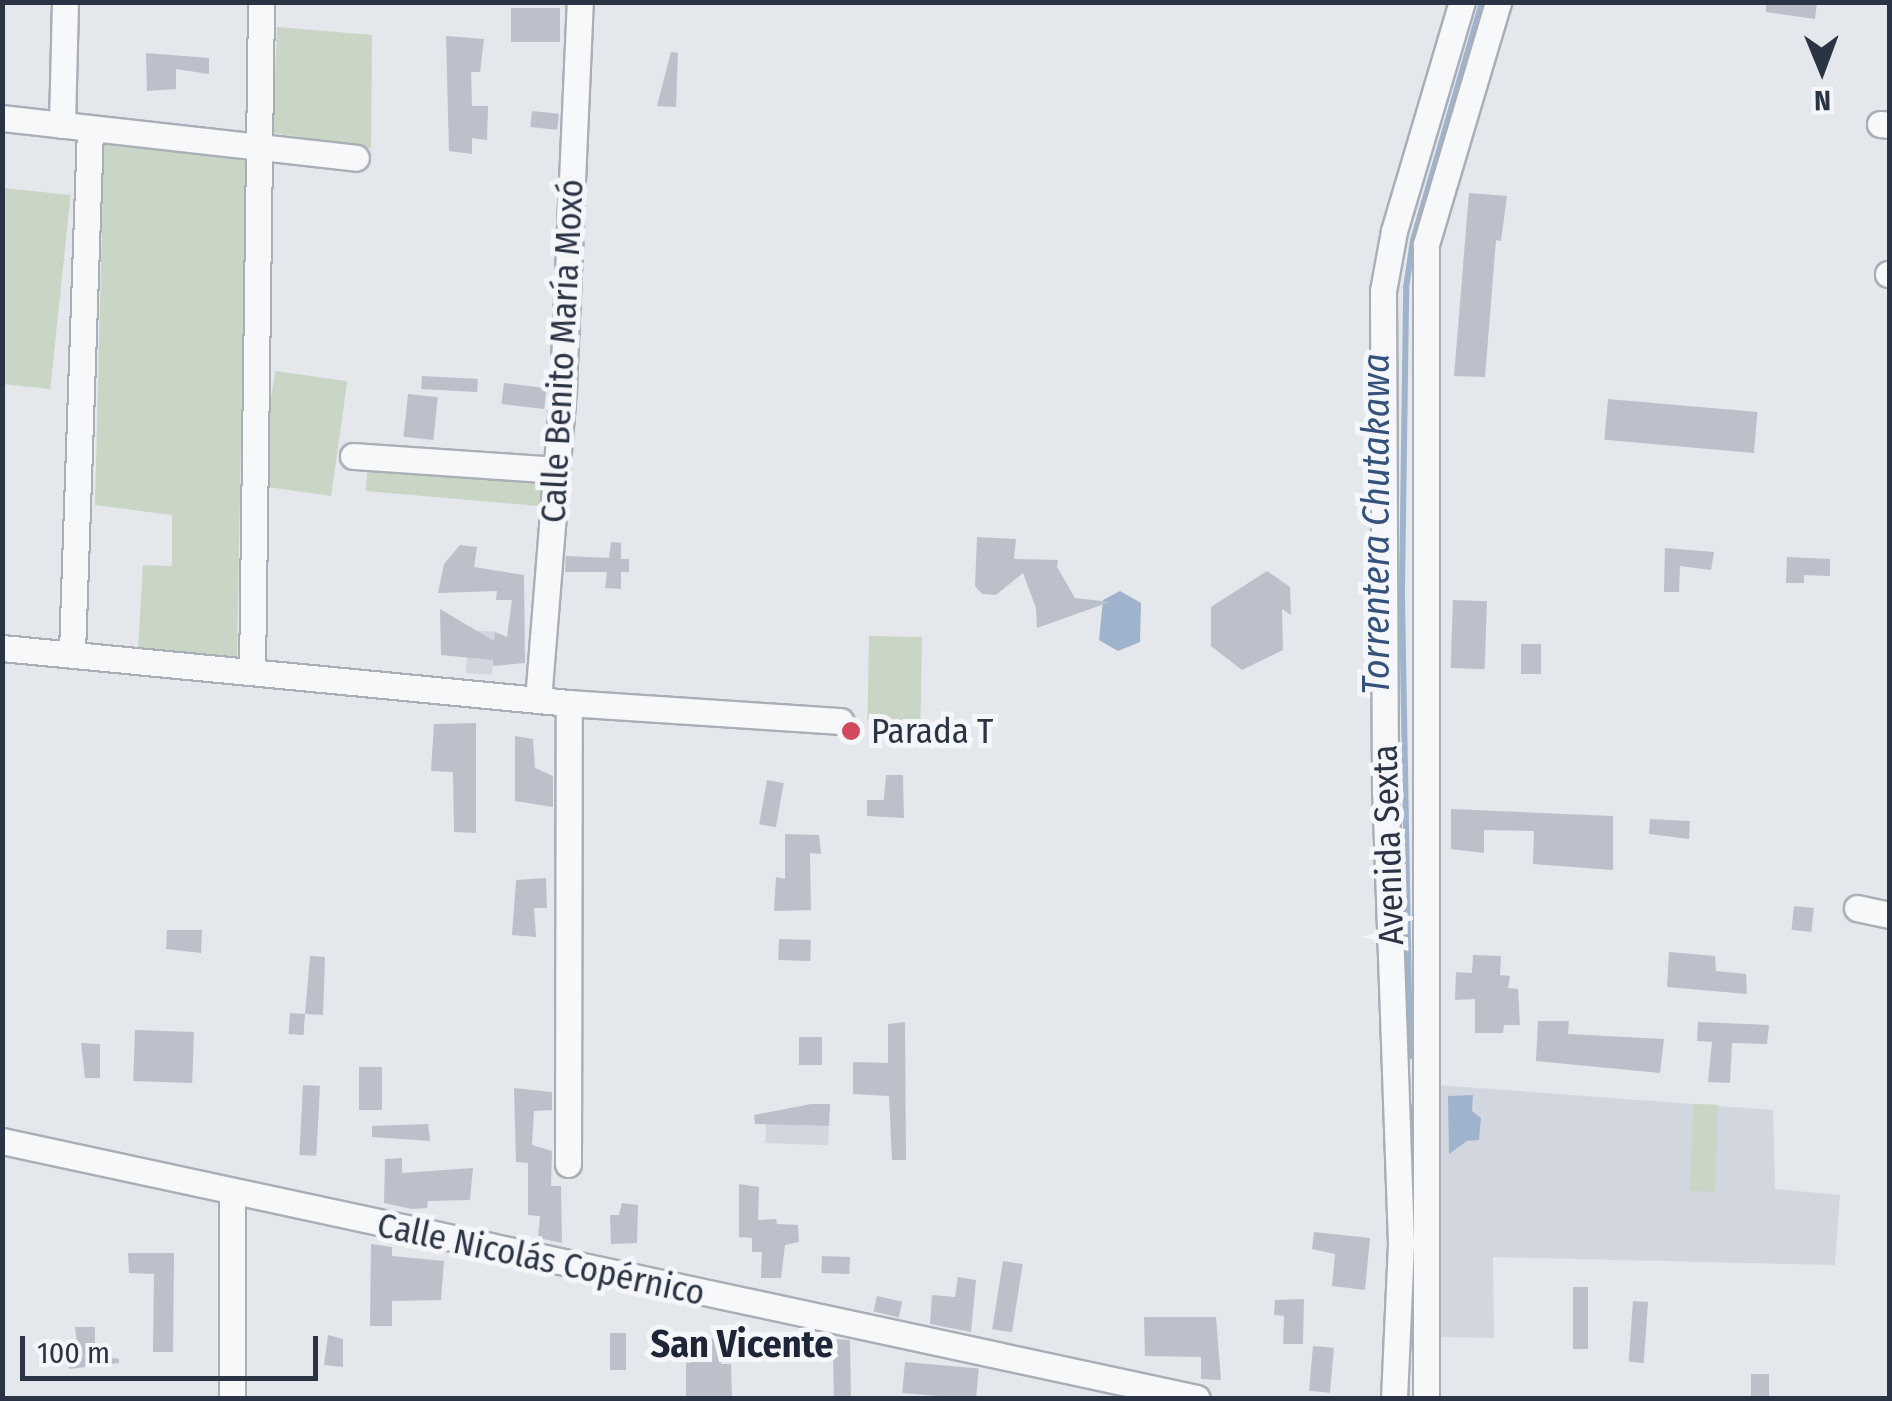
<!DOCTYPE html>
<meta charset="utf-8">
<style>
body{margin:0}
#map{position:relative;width:1892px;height:1401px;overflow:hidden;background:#e4e7ec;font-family:"Fira Sans Condensed",sans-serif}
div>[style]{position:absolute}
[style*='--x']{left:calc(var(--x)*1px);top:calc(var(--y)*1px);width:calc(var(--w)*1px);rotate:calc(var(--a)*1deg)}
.built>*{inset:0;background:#d2d6de;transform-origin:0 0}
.green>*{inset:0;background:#c9d6c5;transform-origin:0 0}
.water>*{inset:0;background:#9fb4cc}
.stream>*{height:6px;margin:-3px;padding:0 3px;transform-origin:3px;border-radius:3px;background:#9fb4cc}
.building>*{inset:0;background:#bbc0ca;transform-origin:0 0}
.roads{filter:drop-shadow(2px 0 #a9aeb7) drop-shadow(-2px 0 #a9aeb7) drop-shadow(0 2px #a9aeb7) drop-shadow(0 -2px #a9aeb7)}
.minor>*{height:25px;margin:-12.5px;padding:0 12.5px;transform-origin:12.5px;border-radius:12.5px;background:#f7f8fa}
.dots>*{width:28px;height:28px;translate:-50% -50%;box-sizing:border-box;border:5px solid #f4f6f9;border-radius:50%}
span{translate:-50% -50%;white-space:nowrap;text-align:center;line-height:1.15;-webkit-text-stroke:10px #f4f6f9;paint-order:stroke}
.street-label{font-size:35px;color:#2b3445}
.poi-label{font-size:35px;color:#2b3445}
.left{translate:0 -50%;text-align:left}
.water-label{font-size:38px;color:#34527a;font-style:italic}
.neighbourhood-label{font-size:38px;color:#1d2536;font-weight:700}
.frame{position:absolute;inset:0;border:5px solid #2b3445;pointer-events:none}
.north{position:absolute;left:1772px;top:20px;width:100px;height:100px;-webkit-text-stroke:8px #f4f6f9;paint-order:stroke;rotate:179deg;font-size:28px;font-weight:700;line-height:40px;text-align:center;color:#2b3445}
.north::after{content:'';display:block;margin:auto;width:35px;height:45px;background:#2b3445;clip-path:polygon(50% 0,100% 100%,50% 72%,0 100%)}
.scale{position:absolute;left:20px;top:1336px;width:298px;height:45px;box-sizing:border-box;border:5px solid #2b3445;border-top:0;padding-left:12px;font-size:30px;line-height:35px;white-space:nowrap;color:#2b3445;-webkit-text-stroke:8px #f4f6f9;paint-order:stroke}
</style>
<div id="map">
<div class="built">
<i style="left:469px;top:630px;width:26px;height:43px;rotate:4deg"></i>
<i style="clip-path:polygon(1437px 1085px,1773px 1110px,1775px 1189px,1840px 1195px,1835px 1265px,1493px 1257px,1494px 1338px,1440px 1337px)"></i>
<i style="left:766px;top:1124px;width:63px;height:19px;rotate:2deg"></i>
</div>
<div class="green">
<i style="clip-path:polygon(277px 27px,372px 35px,371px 148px,273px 133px)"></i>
<i style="clip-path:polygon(104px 143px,246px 161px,237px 659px,138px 649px,143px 565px,172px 566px,172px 515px,95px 505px)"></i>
<i style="left:3px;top:188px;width:68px;height:195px;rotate:6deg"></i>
<i style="left:275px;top:371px;width:73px;height:116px;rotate:8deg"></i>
<i style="left:368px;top:464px;width:178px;height:27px;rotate:5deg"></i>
<i style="left:869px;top:636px;width:53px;height:84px;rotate:1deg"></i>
<i style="left:1693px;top:1104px;width:25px;height:87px;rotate:2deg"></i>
</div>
<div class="water">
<i style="clip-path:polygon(1120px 591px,1141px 603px,1140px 642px,1118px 651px,1099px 640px,1103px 600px)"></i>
<i style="clip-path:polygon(1473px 1095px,1472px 1111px,1481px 1118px,1479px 1140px,1467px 1141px,1449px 1154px,1448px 1096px)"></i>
</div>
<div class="stream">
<i style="--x:1410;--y:1056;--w:467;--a:-91"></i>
<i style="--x:1402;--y:589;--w:301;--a:-89.2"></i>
<i style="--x:1406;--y:288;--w:49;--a:-81.7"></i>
<i style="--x:1413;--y:240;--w:248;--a:-73.8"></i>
<i style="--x:1410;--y:1107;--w:71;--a:89.2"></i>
<i style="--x:1413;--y:1255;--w:43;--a:88.7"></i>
</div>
<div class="building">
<i style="clip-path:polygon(1766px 2px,1817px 2px,1815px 19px,1766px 12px)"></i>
<i style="left:511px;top:8px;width:49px;height:34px"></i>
<i style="clip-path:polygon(446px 36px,484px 39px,480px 72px,471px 72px,472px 106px,488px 106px,487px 140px,472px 138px,472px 154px,449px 151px)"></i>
<i style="clip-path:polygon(671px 52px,678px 53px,676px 107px,657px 106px)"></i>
<i style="clip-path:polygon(146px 53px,209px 58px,209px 74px,176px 69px,176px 89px,147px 91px)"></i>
<i style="left:532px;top:111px;width:27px;height:16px;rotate:6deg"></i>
<i style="clip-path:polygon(1469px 193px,1507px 196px,1501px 241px,1496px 240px,1485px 377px,1454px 376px)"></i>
<i style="left:422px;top:376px;width:56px;height:13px;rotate:3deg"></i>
<i style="left:504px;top:383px;width:43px;height:21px;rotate:7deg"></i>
<i style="left:408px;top:394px;width:30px;height:43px;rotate:6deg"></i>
<i style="left:1608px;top:399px;width:150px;height:41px;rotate:5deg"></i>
<i style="clip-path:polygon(977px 537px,1016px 539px,1014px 559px,1058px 560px,1057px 567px,1075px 598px,1110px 602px,1037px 628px,1036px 608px,1023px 573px,996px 595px,982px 594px,975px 586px)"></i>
<i style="clip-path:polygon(611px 542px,621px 543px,621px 559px,629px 559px,629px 572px,621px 572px,621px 589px,605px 588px,607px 572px,565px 572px,566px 556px,609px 558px)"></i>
<i style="clip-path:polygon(460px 545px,477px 547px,474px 567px,524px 575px,525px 663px,493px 666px,493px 660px,441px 655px,440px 609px,494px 641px,495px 632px,507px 637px,512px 600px,496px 600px,497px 591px,438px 593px,444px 564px)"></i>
<i style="clip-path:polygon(1665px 548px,1714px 552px,1711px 570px,1680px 566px,1679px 592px,1664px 592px)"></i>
<i style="clip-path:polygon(1787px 557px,1830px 559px,1830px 576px,1804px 575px,1804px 583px,1786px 583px)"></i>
<i style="clip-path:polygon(1267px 571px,1290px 587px,1291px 615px,1282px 609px,1283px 650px,1242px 670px,1211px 646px,1211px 607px)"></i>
<i style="left:1453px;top:600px;width:34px;height:68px;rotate:2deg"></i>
<i style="left:1521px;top:644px;width:20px;height:30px"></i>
<i style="clip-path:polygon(476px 723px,476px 833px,454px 832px,453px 772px,431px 771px,434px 724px)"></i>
<i style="clip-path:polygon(515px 736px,533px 739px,535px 768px,553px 776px,553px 807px,515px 801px)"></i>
<i style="clip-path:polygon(886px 775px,903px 775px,904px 818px,867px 816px,867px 800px,884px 800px)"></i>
<i style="left:767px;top:780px;width:17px;height:45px;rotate:10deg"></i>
<i style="clip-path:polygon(1451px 809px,1613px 816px,1613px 870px,1533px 864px,1534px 831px,1484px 830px,1484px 853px,1451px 849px)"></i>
<i style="clip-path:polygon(1650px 819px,1690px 821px,1689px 839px,1649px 834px)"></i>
<i style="clip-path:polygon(785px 834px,819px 835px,821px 854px,810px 853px,811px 910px,774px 911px,776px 877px,785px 879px)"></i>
<i style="clip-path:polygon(546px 878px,547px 908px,534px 908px,536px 937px,512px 935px,516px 880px)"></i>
<i style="left:1794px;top:906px;width:20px;height:24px;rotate:6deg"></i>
<i style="clip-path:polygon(167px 930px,202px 930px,201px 953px,166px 949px)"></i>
<i style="left:779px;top:939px;width:32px;height:21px;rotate:2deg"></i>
<i style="clip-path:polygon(1669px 952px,1715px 956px,1716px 971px,1746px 974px,1747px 994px,1667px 987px)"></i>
<i style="clip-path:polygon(1473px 955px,1501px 956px,1500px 975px,1510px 976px,1508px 988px,1518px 989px,1520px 1025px,1504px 1025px,1503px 1033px,1475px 1033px,1475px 999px,1455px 1000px,1456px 972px,1472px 973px)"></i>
<i style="clip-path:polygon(310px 956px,325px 957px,323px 1015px,305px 1014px)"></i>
<i style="left:290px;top:1013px;width:15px;height:21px;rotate:4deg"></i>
<i style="clip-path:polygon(1538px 1021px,1569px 1021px,1568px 1034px,1664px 1039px,1660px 1073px,1536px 1061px)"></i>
<i style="clip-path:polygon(905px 1022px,906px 1160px,892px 1160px,889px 1096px,853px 1094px,853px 1062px,888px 1063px,888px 1024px)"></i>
<i style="clip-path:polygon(1698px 1022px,1769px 1025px,1767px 1044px,1732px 1043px,1730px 1083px,1708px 1082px,1712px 1042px,1697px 1041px)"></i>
<i style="left:135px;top:1030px;width:59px;height:51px;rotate:2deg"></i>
<i style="left:799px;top:1037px;width:23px;height:28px"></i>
<i style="clip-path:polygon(81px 1043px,100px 1044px,100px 1078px,85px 1078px)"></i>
<i style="left:359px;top:1067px;width:23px;height:43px"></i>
<i style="left:303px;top:1085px;width:17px;height:70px;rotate:3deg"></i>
<i style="clip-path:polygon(514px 1088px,552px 1092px,552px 1110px,534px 1111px,532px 1145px,552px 1151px,551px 1186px,561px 1186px,562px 1243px,538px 1238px,540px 1216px,528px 1215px,528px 1163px,516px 1162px)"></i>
<i style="clip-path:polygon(811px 1104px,830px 1104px,829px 1126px,755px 1124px,754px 1115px)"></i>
<i style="clip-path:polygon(428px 1124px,430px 1141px,372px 1137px,372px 1126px)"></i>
<i style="clip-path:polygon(402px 1158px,402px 1173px,473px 1168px,470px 1200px,428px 1201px,427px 1208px,412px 1209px,384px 1203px,385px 1159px)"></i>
<i style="clip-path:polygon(739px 1184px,759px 1187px,758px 1220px,776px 1219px,777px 1224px,798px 1225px,799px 1242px,785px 1245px,781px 1278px,761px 1278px,762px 1252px,752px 1252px,752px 1238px,739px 1237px)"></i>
<i style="clip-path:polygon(622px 1203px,638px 1205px,637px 1243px,611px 1244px,610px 1215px,619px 1215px)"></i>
<i style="clip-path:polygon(1314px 1232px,1370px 1238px,1365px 1290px,1332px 1286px,1335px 1254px,1312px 1249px)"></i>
<i style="clip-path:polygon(371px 1244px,392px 1247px,392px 1256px,444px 1261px,441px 1300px,392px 1301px,392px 1326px,370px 1326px)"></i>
<i style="clip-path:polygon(128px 1253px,174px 1253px,173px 1352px,153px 1352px,154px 1274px,129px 1273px)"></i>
<i style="left:822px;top:1256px;width:28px;height:17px;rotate:2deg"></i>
<i style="left:1003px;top:1261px;width:20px;height:69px;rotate:9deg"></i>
<i style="clip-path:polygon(958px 1277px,976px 1280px,971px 1332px,930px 1324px,932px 1295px,955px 1297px)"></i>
<i style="left:1573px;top:1287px;width:15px;height:62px"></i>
<i style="left:877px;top:1296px;width:26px;height:16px;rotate:13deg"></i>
<i style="clip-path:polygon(1304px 1299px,1303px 1344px,1283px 1344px,1284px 1316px,1274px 1315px,1275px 1300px)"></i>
<i style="left:1633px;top:1301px;width:15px;height:61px;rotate:4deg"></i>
<i style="clip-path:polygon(1144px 1317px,1216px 1317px,1221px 1380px,1201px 1379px,1201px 1357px,1145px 1356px)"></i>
<i style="clip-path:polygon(75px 1327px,95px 1327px,95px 1355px,119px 1359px,119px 1363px,69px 1369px,66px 1350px,78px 1352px)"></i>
<i style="left:610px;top:1333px;width:16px;height:37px"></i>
<i style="clip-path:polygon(328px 1335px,343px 1339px,343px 1367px,324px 1365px)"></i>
<i style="clip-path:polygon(722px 1338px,721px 1364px,731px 1364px,732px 1398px,686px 1398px,686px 1339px)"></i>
<i style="clip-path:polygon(817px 1338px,850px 1340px,851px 1398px,834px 1398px,833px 1357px,819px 1357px)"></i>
<i style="left:1313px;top:1346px;width:21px;height:45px;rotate:5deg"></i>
<i style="left:905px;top:1362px;width:74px;height:31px;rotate:5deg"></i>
<i style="left:1751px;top:1374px;width:18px;height:24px"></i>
</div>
<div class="roads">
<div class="minor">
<i style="--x:2;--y:118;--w:356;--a:6.4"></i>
<i style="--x:1880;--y:124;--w:10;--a:6"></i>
<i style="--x:62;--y:125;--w:123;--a:-88.6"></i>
<i style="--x:1888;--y:274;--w:2;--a:0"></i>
<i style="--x:353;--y:456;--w:204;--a:3.9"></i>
<i style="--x:2;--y:648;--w:570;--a:5.54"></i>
<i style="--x:569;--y:703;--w:272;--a:3.8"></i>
<i style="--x:72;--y:652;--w:523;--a:-88.03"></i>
<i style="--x:252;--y:672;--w:670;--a:-89.23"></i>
<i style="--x:538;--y:700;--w:314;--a:-85.4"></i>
<i style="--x:563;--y:387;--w:385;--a:-87.5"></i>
<i style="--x:1857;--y:908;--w:34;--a:12"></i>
<i style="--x:2;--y:1141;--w:1222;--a:12.14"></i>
<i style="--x:568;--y:1164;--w:461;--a:-89.9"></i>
<i style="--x:232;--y:1191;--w:207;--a:90"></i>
<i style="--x:1394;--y:1398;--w:155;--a:-87.4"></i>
<i style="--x:1401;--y:1243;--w:450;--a:-92"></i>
<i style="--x:1385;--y:793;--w:502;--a:-90.23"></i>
<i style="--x:1383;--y:291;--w:61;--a:-79.6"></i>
<i style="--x:1394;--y:231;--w:239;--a:-73.5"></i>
<i style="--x:1426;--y:1398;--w:1154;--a:-90"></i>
<i style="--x:1426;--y:244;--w:252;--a:-73.4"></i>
</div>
</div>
<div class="dots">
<i style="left:851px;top:731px;background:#d1495b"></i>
</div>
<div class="street-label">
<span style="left:562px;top:351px;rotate:-87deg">Calle Benito María Moxó</span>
<span style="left:1388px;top:845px;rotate:-92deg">Avenida Sexta</span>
<span style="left:541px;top:1259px;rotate:12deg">Calle Nicolás Copérnico</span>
</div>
<div class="poi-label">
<span class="left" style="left:871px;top:731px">Parada T</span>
</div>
<div class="water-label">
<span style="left:1377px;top:524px;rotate:-90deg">Torrentera Chutakawa</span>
</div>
<div class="neighbourhood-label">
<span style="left:742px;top:1345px">San Vicente</span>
</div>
<div class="frame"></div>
<div class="north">N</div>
<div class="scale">100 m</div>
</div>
